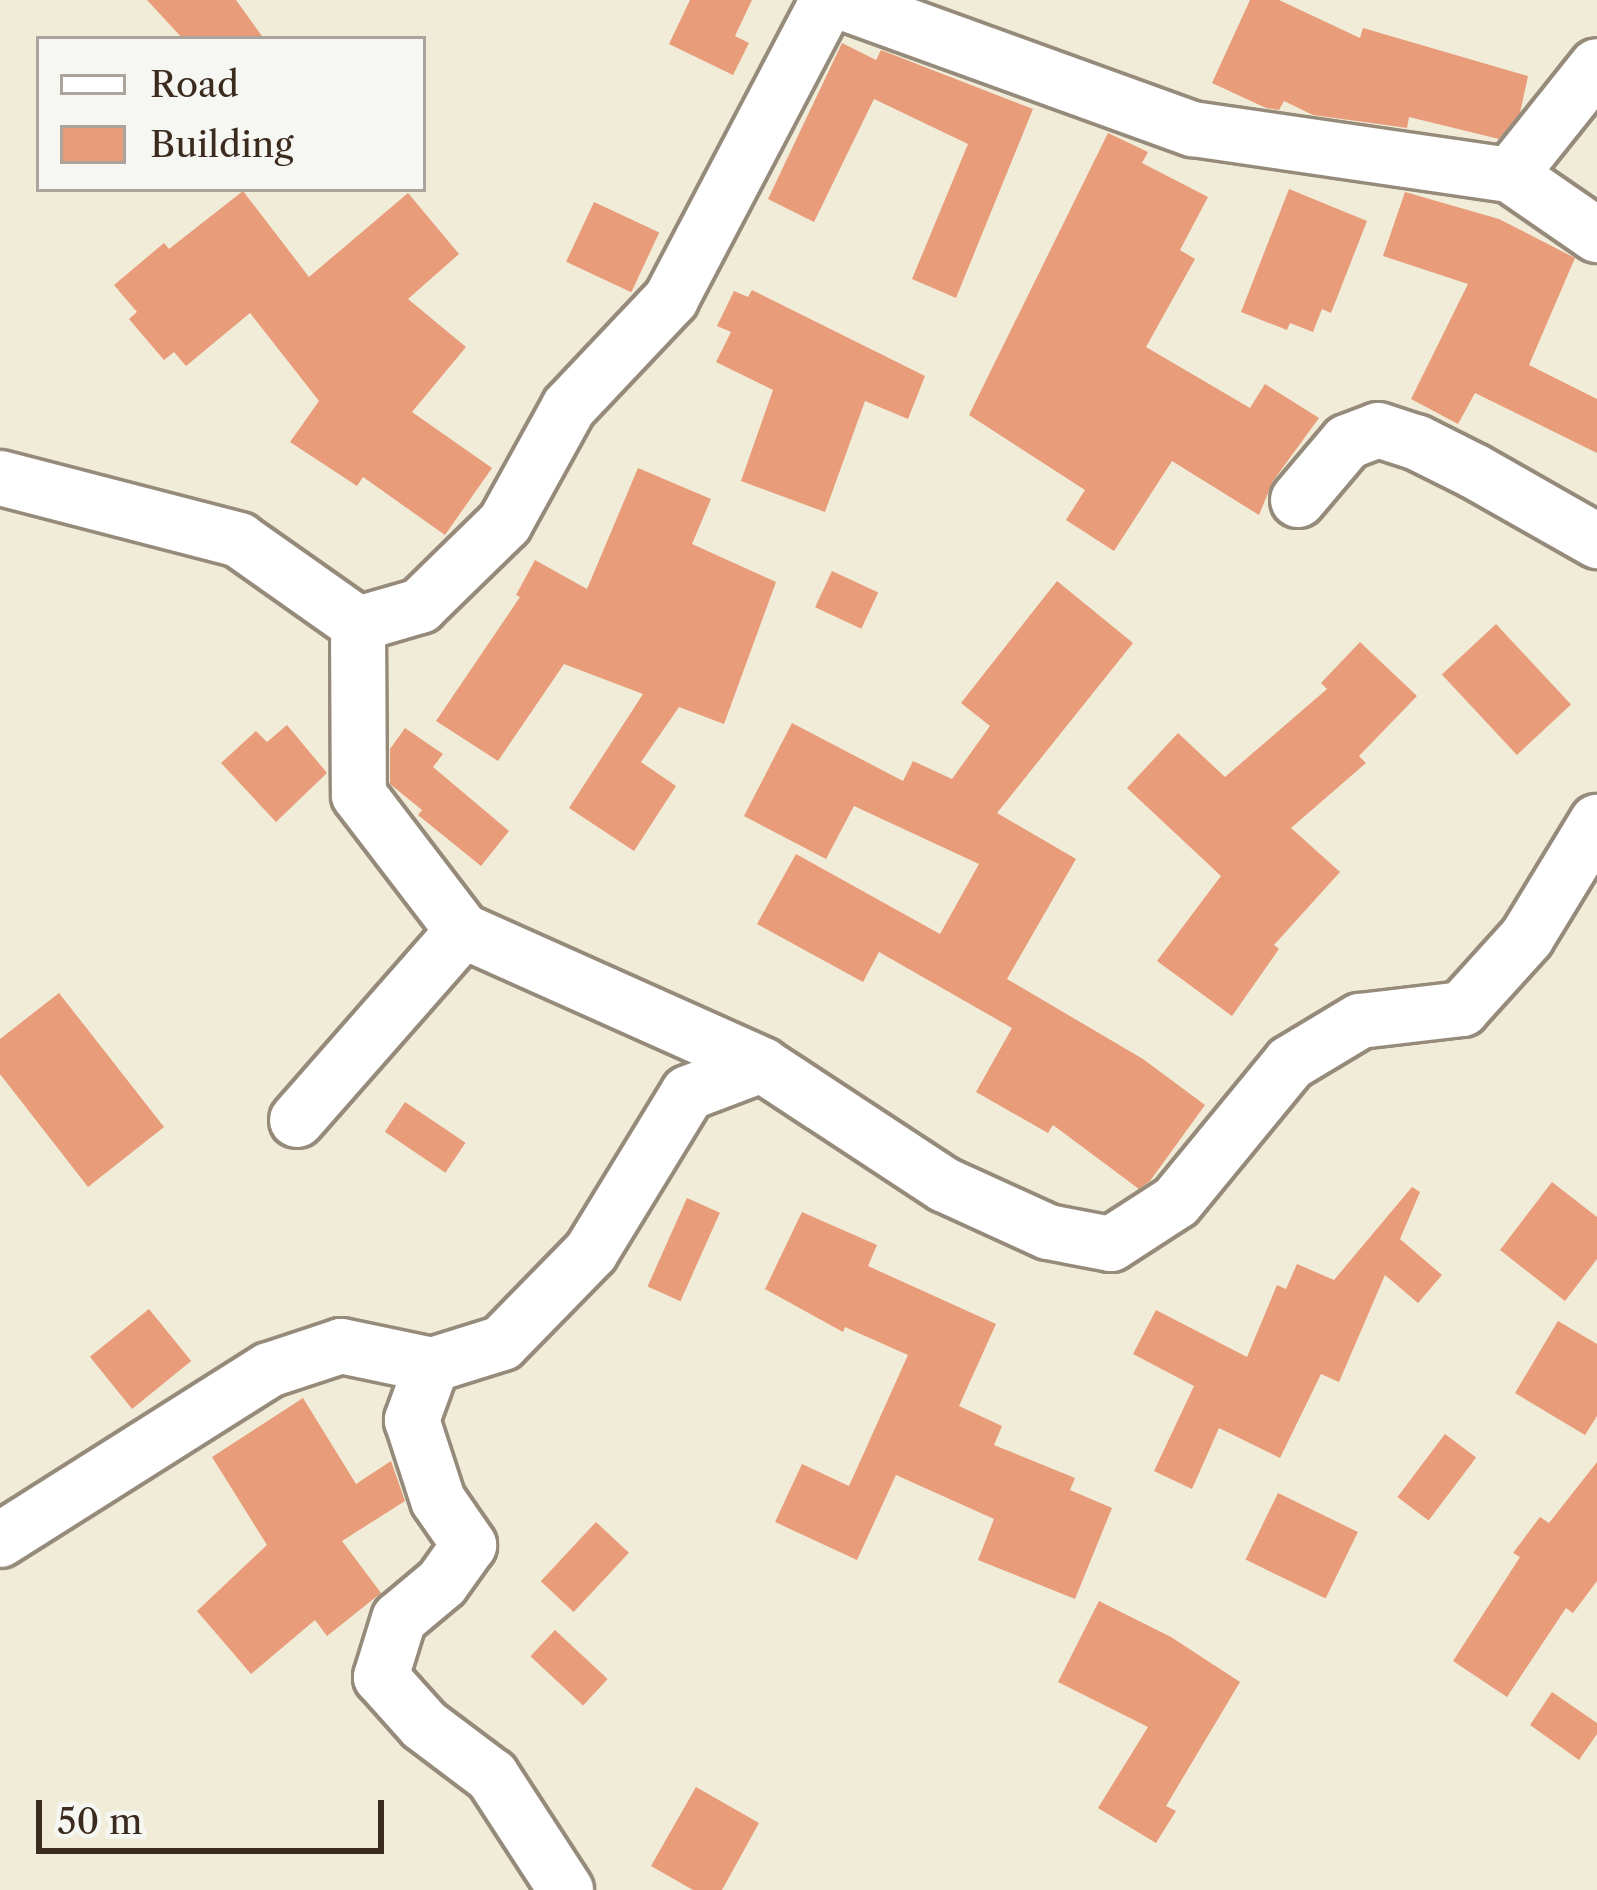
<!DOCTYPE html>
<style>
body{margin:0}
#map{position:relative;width:1597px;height:1890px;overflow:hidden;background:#f0ecd8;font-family:"Libre Caslon Text",serif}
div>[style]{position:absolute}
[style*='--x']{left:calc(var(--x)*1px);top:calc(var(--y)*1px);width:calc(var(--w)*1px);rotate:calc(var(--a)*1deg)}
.building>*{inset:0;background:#e89c7a;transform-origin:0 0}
.roads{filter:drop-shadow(3px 0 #968b7b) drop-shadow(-3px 0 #968b7b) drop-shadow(0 3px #968b7b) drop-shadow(0 -3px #968b7b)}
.minor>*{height:54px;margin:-27px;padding:0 27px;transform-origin:27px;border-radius:27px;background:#fff}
span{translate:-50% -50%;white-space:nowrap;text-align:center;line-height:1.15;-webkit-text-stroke:10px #f6f6f2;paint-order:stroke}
.legend{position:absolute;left:36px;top:36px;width:390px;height:156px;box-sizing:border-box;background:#f6f6f2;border:3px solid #aba49d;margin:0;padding:15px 21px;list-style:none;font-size:36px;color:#3b2a1e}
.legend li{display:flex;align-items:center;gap:24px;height:60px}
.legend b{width:60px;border:3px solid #aba49d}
.scale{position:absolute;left:36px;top:1800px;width:348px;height:54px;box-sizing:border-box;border:6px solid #3b2a1e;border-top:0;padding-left:15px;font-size:36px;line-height:42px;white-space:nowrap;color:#3b2a1e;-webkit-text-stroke:9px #f6f6f2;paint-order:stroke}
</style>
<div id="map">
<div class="building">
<i style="clip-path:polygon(147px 0,236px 0,264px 39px,183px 39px)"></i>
<i style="clip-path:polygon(690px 0,752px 0,735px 36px,749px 43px,733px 75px,669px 44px)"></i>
<i style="clip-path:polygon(1250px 0,1279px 0,1360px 38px,1363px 28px,1528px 76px,1520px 113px,1499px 139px,1409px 117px,1407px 128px,1313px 115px,1284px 101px,1279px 110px,1266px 108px,1212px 83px)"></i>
<i style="clip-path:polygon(842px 43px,876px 60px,881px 50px,1033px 109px,956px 298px,912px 279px,968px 144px,874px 99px,814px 222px,768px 199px)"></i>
<i style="clip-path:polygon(1108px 133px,1148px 152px,1142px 163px,1208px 197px,1180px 250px,1195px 259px,1146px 347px,1250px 408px,1265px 384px,1319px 418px,1273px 481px,1259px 515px,1172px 461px,1114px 551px,1066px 520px,1085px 490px,969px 415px)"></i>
<i style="clip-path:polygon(1289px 189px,1367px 221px,1331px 313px,1322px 309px,1313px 332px,1290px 323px,1287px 330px,1241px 312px)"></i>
<i style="clip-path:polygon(243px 191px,309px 277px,408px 193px,459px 254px,408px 299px,466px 347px,412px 412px,492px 468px,445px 535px,363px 477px,357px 486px,290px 442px,319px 401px,250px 313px,186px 366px,174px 352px,164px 360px,129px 319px,137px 312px,114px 285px,164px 243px,169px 249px)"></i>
<i style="clip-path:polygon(1405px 192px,1499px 219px,1575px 258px,1529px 365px,1597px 399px,1597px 453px,1475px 393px,1458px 424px,1411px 399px,1468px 284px,1383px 256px)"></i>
<i style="left:594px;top:202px;width:72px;height:66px;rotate:25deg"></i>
<i style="clip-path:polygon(752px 290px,925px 376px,908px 419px,865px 401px,825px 512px,741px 481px,773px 390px,716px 362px,731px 332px,717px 326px,734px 291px,748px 297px)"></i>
<i style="clip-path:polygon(638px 468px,711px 499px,692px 544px,776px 582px,724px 724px,679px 707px,641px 762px,676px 786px,634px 851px,569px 808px,643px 694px,564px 664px,498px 761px,436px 721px,520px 597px,516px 595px,535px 560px,587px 589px)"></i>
<i style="left:832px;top:571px;width:51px;height:40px;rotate:25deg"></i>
<i style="clip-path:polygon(1057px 581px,1133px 643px,997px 813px,1076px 859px,1007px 979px,1143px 1059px,1205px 1105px,1150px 1181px,1139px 1189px,1053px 1125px,1048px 1133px,976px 1092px,1012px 1028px,879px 952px,863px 982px,757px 924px,796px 854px,940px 934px,979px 864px,854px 806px,826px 859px,744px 816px,792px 723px,903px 781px,913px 761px,952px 779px,990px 726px,961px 703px)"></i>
<i style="left:1496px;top:624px;width:110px;height:74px;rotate:47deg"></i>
<i style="clip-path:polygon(1360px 642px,1417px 696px,1359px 756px,1366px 763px,1291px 828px,1340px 872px,1274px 945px,1279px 949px,1232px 1016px,1157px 961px,1221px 876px,1127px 788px,1178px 733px,1225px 777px,1327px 689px,1321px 683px)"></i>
<i style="clip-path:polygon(287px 725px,327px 773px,276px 822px,221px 763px,256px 731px,267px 742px)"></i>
<i style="clip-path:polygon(405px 728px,443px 754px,433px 767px,509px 831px,481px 866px,418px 815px,422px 810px,390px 784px,390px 749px)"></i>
<i style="clip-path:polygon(59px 993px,164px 1127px,88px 1187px,0 1074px,0 1039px)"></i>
<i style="left:405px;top:1102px;width:73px;height:36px;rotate:34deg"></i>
<i style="clip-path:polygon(1552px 1182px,1597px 1217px,1597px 1259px,1565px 1301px,1500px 1250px)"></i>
<i style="clip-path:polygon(1412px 1187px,1420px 1192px,1400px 1239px,1442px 1275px,1418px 1303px,1385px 1275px,1339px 1382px,1321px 1374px,1280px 1458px,1219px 1428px,1192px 1489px,1154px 1471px,1194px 1386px,1133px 1354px,1156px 1310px,1247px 1357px,1277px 1285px,1286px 1289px,1297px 1264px,1334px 1280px)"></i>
<i style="left:687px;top:1198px;width:36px;height:97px;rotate:24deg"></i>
<i style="clip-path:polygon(802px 1212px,877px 1245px,868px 1266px,996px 1324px,959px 1406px,1002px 1426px,994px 1445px,1075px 1478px,1070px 1490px,1112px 1508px,1075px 1599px,978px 1560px,994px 1519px,896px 1475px,857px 1560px,775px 1522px,802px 1464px,849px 1486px,908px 1355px,845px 1327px,843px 1332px,765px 1289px)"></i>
<i style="left:149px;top:1309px;width:67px;height:76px;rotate:51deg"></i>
<i style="clip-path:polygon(1558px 1321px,1597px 1344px,1597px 1416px,1585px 1435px,1515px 1393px)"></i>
<i style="clip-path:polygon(303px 1398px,356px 1484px,391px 1461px,405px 1501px,342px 1541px,381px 1593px,327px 1636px,315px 1620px,251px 1674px,197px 1611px,267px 1545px,212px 1457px)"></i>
<i style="left:1445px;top:1434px;width:39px;height:79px;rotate:37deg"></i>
<i style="clip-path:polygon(1597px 1462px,1597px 1581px,1573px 1613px,1566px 1608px,1507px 1697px,1453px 1661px,1520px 1557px,1513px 1553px,1540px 1517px,1549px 1523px)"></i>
<i style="left:1278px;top:1493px;width:89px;height:74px;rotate:26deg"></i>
<i style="left:596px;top:1522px;width:45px;height:81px;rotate:43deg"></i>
<i style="clip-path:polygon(1099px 1601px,1171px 1637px,1240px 1682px,1166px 1806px,1176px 1811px,1156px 1843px,1098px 1808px,1148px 1727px,1058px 1682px)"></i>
<i style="left:555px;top:1630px;width:72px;height:36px;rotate:43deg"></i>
<i style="clip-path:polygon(1552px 1692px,1597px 1723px,1597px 1734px,1579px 1760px,1530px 1725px)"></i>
<i style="clip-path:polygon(696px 1787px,759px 1823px,722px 1890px,693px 1890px,651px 1866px)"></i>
</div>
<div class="roads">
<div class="minor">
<i style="--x:836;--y:0;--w:380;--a:19.9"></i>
<i style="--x:1193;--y:129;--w:320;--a:8.3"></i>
<i style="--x:1510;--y:175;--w:106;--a:34.6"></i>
<i style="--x:1510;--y:175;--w:139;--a:-51.4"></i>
<i style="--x:0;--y:478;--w:247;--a:14.5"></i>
<i style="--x:239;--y:540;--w:146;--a:35.2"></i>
<i style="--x:358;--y:624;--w:65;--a:-16.2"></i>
<i style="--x:420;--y:606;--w:119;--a:-44.3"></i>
<i style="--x:505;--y:523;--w:132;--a:-61.1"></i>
<i style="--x:569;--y:407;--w:149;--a:-46.6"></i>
<i style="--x:671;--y:299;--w:338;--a:-62.3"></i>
<i style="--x:1298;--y:500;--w:76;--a:-49.8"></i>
<i style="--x:1347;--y:442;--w:33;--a:-21"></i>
<i style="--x:1378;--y:430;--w:40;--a:18"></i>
<i style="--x:1416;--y:442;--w:65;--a:26.6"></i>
<i style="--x:1474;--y:471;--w:142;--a:29.6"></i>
<i style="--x:358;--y:624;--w:171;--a:89.7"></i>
<i style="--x:359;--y:795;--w:171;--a:52.6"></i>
<i style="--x:297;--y:1120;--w:252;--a:-48.7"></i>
<i style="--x:463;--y:931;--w:328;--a:24.1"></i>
<i style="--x:432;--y:1365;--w:59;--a:110"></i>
<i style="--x:412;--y:1420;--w:84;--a:72"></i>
<i style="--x:438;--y:1500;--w:55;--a:55.4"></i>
<i style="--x:469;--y:1545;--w:47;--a:125.4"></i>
<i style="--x:442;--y:1583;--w:56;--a:140.1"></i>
<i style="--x:399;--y:1619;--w:61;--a:107.2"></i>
<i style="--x:381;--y:1677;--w:64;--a:48.1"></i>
<i style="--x:424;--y:1725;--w:85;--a:36.9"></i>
<i style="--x:492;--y:1776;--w:136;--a:57"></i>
<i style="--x:0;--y:1540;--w:318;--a:-32.3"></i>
<i style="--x:269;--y:1370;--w:76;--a:-18.4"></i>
<i style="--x:341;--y:1346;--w:93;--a:11.8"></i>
<i style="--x:432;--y:1365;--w:73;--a:-17.4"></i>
<i style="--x:502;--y:1343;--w:127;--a:-45.6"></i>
<i style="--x:591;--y:1252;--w:186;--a:-58.6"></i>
<i style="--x:688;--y:1093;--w:79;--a:-20.7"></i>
<i style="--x:762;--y:1065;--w:219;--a:33.3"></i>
<i style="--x:945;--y:1185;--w:113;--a:24.5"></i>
<i style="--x:1048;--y:1232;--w:64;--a:10.8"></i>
<i style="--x:1111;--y:1244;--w:77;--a:-32.9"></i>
<i style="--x:1176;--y:1202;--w:180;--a:-50.6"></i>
<i style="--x:1290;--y:1063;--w:82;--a:-31"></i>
<i style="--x:1360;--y:1021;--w:103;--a:-6.7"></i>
<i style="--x:1462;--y:1009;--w:97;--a:-47.9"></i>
<i style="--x:1527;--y:937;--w:135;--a:-58.7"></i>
</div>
</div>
<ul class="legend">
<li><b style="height:15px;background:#fff"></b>Road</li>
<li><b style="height:33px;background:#e89c7a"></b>Building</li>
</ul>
<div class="scale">50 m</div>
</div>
